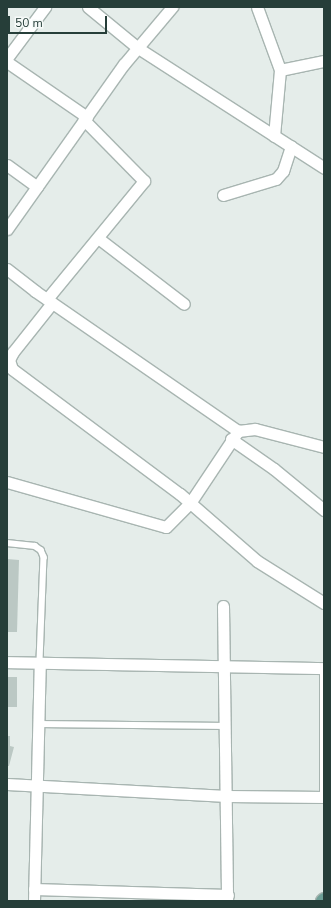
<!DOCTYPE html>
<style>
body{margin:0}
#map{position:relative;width:331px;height:908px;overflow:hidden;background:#e5edea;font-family:"Nunito Sans",sans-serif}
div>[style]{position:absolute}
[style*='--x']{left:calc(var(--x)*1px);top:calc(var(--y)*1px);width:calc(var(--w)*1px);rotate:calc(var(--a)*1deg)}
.building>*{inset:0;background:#bbc8c4;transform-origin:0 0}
.roads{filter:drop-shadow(1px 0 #a8b5b1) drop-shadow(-1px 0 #a8b5b1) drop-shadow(0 1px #a8b5b1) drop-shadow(0 -1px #a8b5b1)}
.service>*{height:5.5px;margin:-2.75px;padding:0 2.75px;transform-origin:2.75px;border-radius:2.75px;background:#fff}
.minor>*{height:11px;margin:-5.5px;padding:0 5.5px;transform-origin:5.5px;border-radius:5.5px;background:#fff}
.primary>*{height:12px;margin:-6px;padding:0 6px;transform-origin:6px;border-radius:6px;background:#6e9f96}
span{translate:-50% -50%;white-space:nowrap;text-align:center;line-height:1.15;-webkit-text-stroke:3.5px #f6faf8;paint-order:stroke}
.frame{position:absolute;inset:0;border:8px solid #263e39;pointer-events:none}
.scale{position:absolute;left:8px;top:16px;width:99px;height:18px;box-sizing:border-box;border:2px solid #263e39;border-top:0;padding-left:5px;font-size:12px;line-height:14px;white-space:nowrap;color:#263e39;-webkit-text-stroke:3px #f6faf8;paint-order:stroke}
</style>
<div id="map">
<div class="building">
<i style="clip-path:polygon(7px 559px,19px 560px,17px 632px,7px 632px)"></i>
<i style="left:7px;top:677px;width:10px;height:30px"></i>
<i style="clip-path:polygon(7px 736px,10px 736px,10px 746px,14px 747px,9px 766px,7px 766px)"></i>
</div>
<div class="roads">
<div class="service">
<i style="--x:7;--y:543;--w:28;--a:6"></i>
<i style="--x:35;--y:546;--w:7;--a:34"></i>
<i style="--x:41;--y:550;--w:8;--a:67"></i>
<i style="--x:44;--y:557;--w:106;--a:92.2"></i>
<i style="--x:40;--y:724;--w:186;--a:0.6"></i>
<i style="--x:323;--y:797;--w:129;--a:-90"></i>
</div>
<div class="minor">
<i style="--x:88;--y:7;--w:65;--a:39.4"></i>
<i style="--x:138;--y:48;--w:221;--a:32.8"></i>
<i style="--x:257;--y:7;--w:67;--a:69.9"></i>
<i style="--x:280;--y:70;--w:45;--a:-11.6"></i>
<i style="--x:7;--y:58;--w:64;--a:-53.3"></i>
<i style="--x:7;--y:62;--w:97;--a:34.5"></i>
<i style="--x:274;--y:136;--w:66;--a:-84.8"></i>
<i style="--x:7;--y:165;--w:37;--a:36"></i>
<i style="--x:223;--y:195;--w:55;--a:-16.8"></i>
<i style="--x:276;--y:179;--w:11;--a:-49"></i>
<i style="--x:283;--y:171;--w:26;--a:-72"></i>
<i style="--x:7;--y:229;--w:202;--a:-54.7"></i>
<i style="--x:124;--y:64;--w:75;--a:-49.9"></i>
<i style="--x:98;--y:238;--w:108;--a:37.5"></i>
<i style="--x:7;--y:269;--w:36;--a:38"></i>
<i style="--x:35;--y:291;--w:247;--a:34.6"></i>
<i style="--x:238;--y:431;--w:17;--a:-7"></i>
<i style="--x:255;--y:429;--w:71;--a:14.6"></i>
<i style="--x:47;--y:299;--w:153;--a:-50.6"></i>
<i style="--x:144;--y:181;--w:86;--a:-134.5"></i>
<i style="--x:52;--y:303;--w:63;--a:128.5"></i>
<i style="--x:13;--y:352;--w:9;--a:117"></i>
<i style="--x:9;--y:360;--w:9;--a:72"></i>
<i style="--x:12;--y:369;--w:209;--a:36.7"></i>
<i style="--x:180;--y:494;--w:102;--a:41"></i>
<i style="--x:257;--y:561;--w:79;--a:32.1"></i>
<i style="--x:231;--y:439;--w:52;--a:34.9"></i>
<i style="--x:274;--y:469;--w:65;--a:39.4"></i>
<i style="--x:7;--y:482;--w:165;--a:15.8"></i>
<i style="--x:166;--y:527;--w:34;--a:-45"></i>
<i style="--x:190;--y:503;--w:87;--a:-56.3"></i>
<i style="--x:223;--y:606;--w:295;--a:89.2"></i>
<i style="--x:7;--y:662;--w:317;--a:1.1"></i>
<i style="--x:7;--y:784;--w:220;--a:3.1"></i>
<i style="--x:227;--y:796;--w:97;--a:0.6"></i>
<i style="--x:34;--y:889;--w:194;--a:1.8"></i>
<i style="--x:34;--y:901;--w:238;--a:-88.6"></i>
</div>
<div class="primary">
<i style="--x:322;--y:901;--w:3;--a:-45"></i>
</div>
</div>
<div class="frame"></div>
<div class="scale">50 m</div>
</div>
